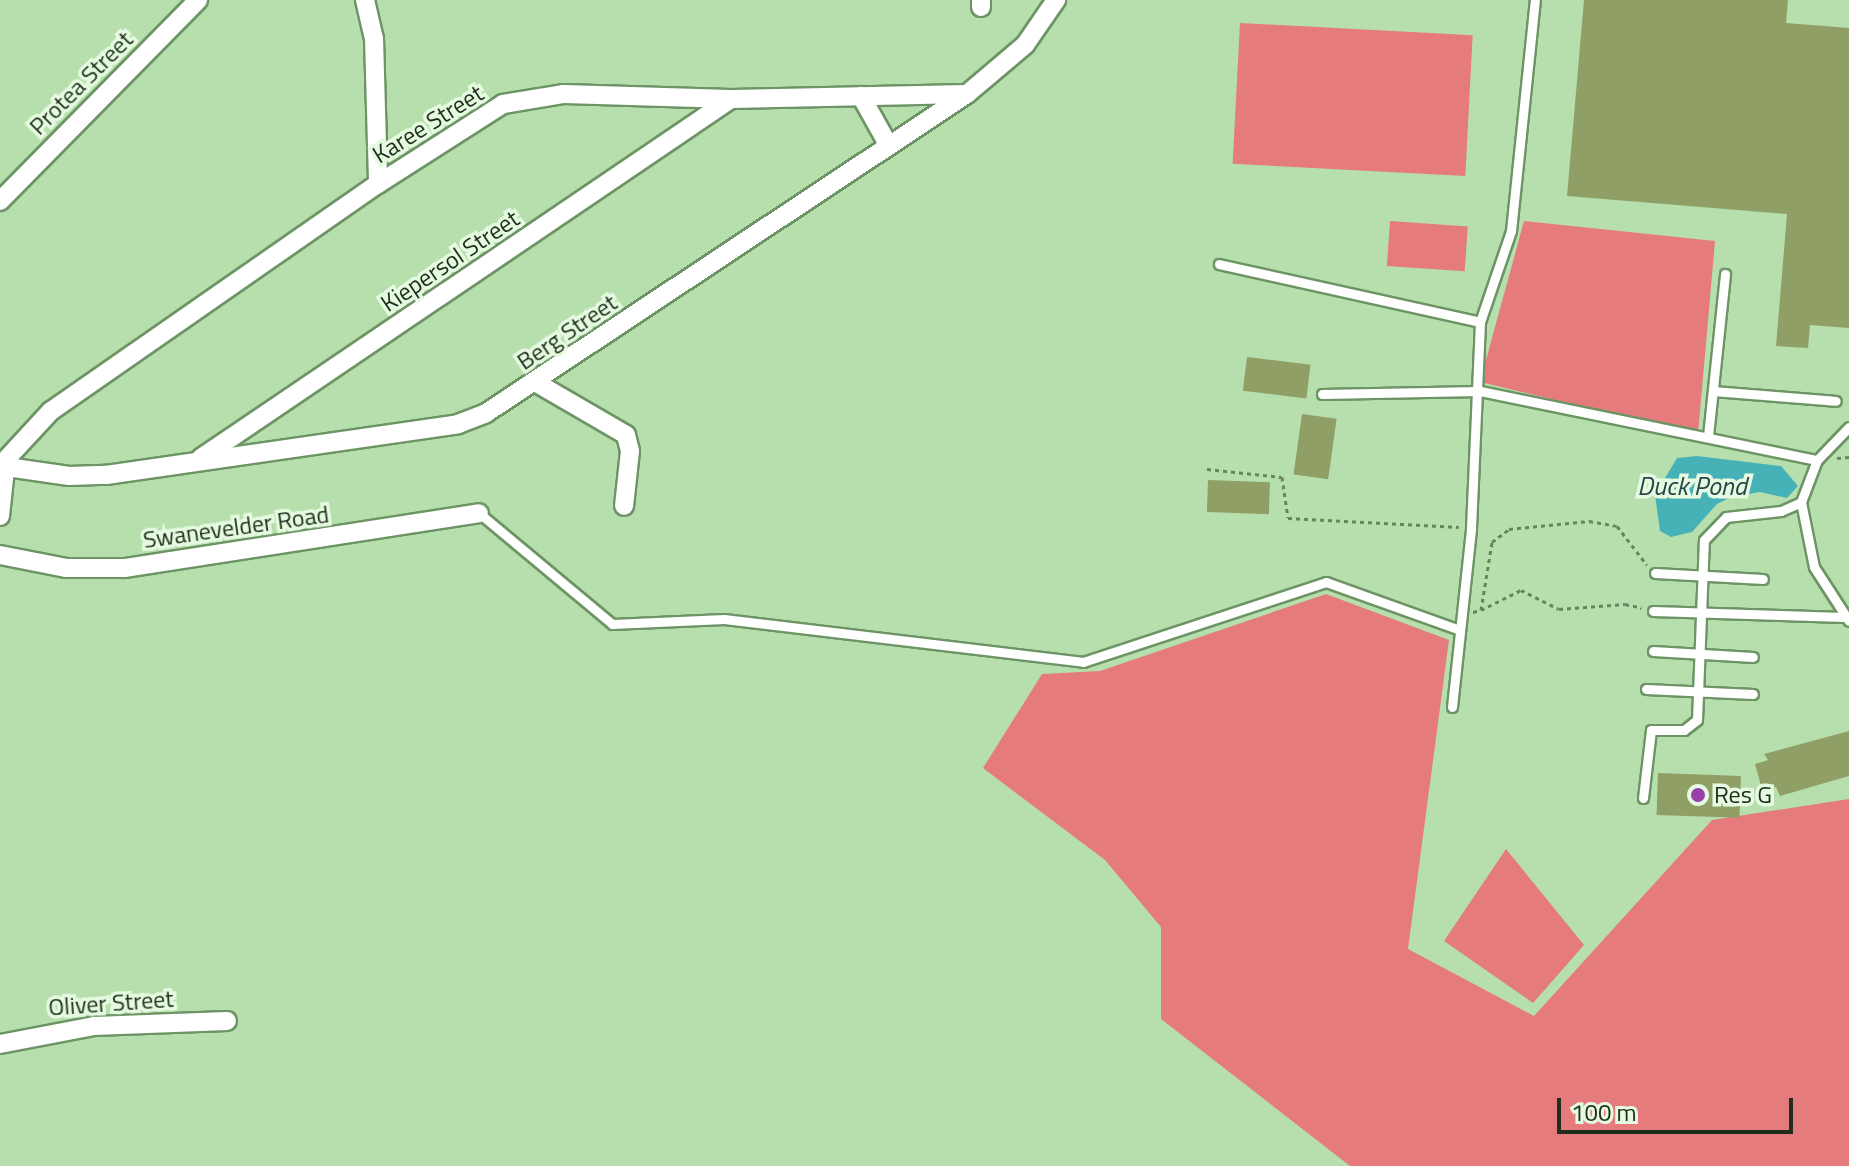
<!DOCTYPE html>
<style>
body{margin:0}
#map{position:relative;width:1849px;height:1166px;overflow:hidden;background:#b6dfad;font-family:"Titillium Web",sans-serif}
div>[style]{position:absolute}
[style*='--x']{left:calc(var(--x)*1px);top:calc(var(--y)*1px);width:calc(var(--w)*1px);rotate:calc(var(--a)*1deg)}
.green>*{inset:0;background:#e67b7d;transform-origin:0 0}
.water>*{inset:0;background:#46b2b8}
.building>*{inset:0;background:#909f65;transform-origin:0 0}
.path>*{height:3px;margin-top:-1.5px;transform-origin:0;background:repeating-linear-gradient(90deg,#678360 0 4px,transparent 0 8px)}
.roads{filter:drop-shadow(2px 0 #6d9465) drop-shadow(-2px 0 #6d9465) drop-shadow(0 2px #6d9465) drop-shadow(0 -2px #6d9465)}
.lane>*{height:9px;margin:-4.5px;padding:0 4.5px;transform-origin:4.5px;border-radius:4.5px;background:#fff}
.street>*{height:18px;margin:-9px;padding:0 9px;transform-origin:9px;border-radius:9px;background:#fff}
.dots>*{width:22px;height:22px;translate:-50% -50%;box-sizing:border-box;border:4px solid #e5fae0;border-radius:50%}
span{translate:-50% -50%;white-space:nowrap;text-align:center;line-height:1.15;-webkit-text-stroke:7px #e5fae0;paint-order:stroke}
.street-label{font-size:24px;color:#1e2e1a}
.poi-label{font-size:24px;color:#1e2e1a}
.left{translate:0 -50%;text-align:left}
.water-label{font-size:26px;color:#274849;font-style:italic}
.scale{position:absolute;left:1557px;top:1098px;width:236px;height:36px;box-sizing:border-box;border:4px solid #1e2e1a;border-top:0;padding-left:10px;font-size:24px;line-height:28px;white-space:nowrap;color:#1e2e1a;-webkit-text-stroke:6px #e5fae0;paint-order:stroke}
</style>
<div id="map">
<div class="green">
<i style="left:1240px;top:23px;width:233px;height:141px;rotate:3deg"></i>
<i style="left:1390px;top:221px;width:78px;height:45px;rotate:4deg"></i>
<i style="clip-path:polygon(1524px 221px,1715px 241px,1698px 434px,1480px 382px)"></i>
<i style="clip-path:polygon(1326px 594px,1449px 640px,1408px 949px,1534px 1016px,1712px 820px,1849px 799px,1849px 1166px,1350px 1166px,1161px 1019px,1161px 927px,1105px 860px,983px 768px,1042px 674px,1100px 671px)"></i>
<i style="clip-path:polygon(1506px 849px,1584px 945px,1533px 1003px,1444px 941px)"></i>
</div>
<div class="water">
<i style="clip-path:polygon(1697px 456px,1781px 466px,1798px 486px,1787px 498px,1760px 492px,1731px 497px,1717px 504px,1692px 532px,1671px 537px,1660px 531px,1655px 495px,1677px 458px)"></i>
</div>
<div class="building">
<i style="clip-path:polygon(1584px 0,1788px 0,1786px 23px,1849px 28px,1849px 328px,1810px 325px,1808px 348px,1776px 346px,1787px 214px,1567px 196px)"></i>
<i style="left:1247px;top:357px;width:64px;height:34px;rotate:7deg"></i>
<i style="left:1302px;top:414px;width:35px;height:61px;rotate:8deg"></i>
<i style="left:1208px;top:480px;width:62px;height:32px;rotate:2deg"></i>
<i style="clip-path:polygon(1849px 731px,1849px 776px,1780px 796px,1776px 787px,1762px 789px,1755px 764px,1768px 760px,1764px 754px)"></i>
<i style="left:1658px;top:773px;width:83px;height:42px;rotate:2deg"></i>
</div>
<div class="path">
<i style="--x:1837;--y:458;--w:12;--a:-5"></i>
<i style="--x:1207;--y:469;--w:75;--a:6.1"></i>
<i style="--x:1282;--y:477;--w:41;--a:81.7"></i>
<i style="--x:1288;--y:518;--w:171;--a:3"></i>
<i style="--x:1481;--y:610;--w:45;--a:-26.6"></i>
<i style="--x:1521;--y:590;--w:42;--a:26.6"></i>
<i style="--x:1559;--y:609;--w:66;--a:-4.3"></i>
<i style="--x:1625;--y:604;--w:17;--a:13"></i>
<i style="--x:1473;--y:612;--w:8;--a:-14"></i>
<i style="--x:1481;--y:610;--w:69;--a:-80.8"></i>
<i style="--x:1492;--y:542;--w:21;--a:-37"></i>
<i style="--x:1509;--y:529;--w:80;--a:-5.7"></i>
<i style="--x:1589;--y:521;--w:28;--a:10"></i>
<i style="--x:1617;--y:526;--w:49;--a:52.4"></i>
</div>
<div class="roads">
<div class="lane">
<i style="--x:1219;--y:264;--w:267;--a:12.5"></i>
<i style="--x:1713;--y:391;--w:123;--a:4.6"></i>
<i style="--x:1322;--y:394;--w:158;--a:-1.1"></i>
<i style="--x:1480;--y:391;--w:344;--a:11.6"></i>
<i style="--x:1849;--y:427;--w:46;--a:134.1"></i>
<i style="--x:1817;--y:460;--w:45;--a:110.9"></i>
<i style="--x:1801;--y:502;--w:66;--a:78.7"></i>
<i style="--x:1814;--y:567;--w:64;--a:57.1"></i>
<i style="--x:1708;--y:436;--w:163;--a:-84"></i>
<i style="--x:479;--y:513;--w:173;--a:39.8"></i>
<i style="--x:612;--y:624;--w:112;--a:-2.6"></i>
<i style="--x:724;--y:619;--w:362;--a:6.8"></i>
<i style="--x:1083;--y:662;--w:256;--a:-18.2"></i>
<i style="--x:1326;--y:582;--w:142;--a:19.7"></i>
<i style="--x:1655;--y:573;--w:108;--a:3.2"></i>
<i style="--x:1653;--y:611;--w:191;--a:1.8"></i>
<i style="--x:1653;--y:651;--w:100;--a:3.4"></i>
<i style="--x:1646;--y:689;--w:107;--a:2.7"></i>
<i style="--x:1452;--y:707;--w:180;--a:-83.9"></i>
<i style="--x:1471;--y:528;--w:206;--a:-87.5"></i>
<i style="--x:1480;--y:322;--w:96;--a:-71.2"></i>
<i style="--x:1511;--y:231;--w:232;--a:-84.1"></i>
<i style="--x:1643;--y:798;--w:68;--a:-83.3"></i>
<i style="--x:1651;--y:730;--w:33;--a:0"></i>
<i style="--x:1684;--y:730;--w:16;--a:-38"></i>
<i style="--x:1697;--y:720;--w:180;--a:-87.8"></i>
<i style="--x:1704;--y:540;--w:32;--a:-46"></i>
<i style="--x:1726;--y:517;--w:55;--a:-6.2"></i>
<i style="--x:1781;--y:511;--w:22;--a:-24"></i>
</div>
<div class="street">
<i style="--x:365;--y:0;--w:39;--a:77"></i>
<i style="--x:374;--y:38;--w:146;--a:88.4"></i>
<i style="--x:981;--y:7;--w:7;--a:-90"></i>
<i style="--x:861;--y:96;--w:57;--a:60.8"></i>
<i style="--x:0;--y:201;--w:282;--a:-45.4"></i>
<i style="--x:535;--y:382;--w:105;--a:30.2"></i>
<i style="--x:626;--y:435;--w:16;--a:76"></i>
<i style="--x:630;--y:451;--w:55;--a:96.2"></i>
<i style="--x:201;--y:458;--w:640;--a:-34.11"></i>
<i style="--x:0;--y:466;--w:70;--a:8.2"></i>
<i style="--x:69;--y:476;--w:37;--a:-2"></i>
<i style="--x:106;--y:475;--w:356;--a:-8.2"></i>
<i style="--x:458;--y:424;--w:30;--a:-21"></i>
<i style="--x:486;--y:413;--w:577;--a:-33.55"></i>
<i style="--x:967;--y:94;--w:76;--a:-40.2"></i>
<i style="--x:1025;--y:45;--w:55;--a:-55.4"></i>
<i style="--x:0;--y:466;--w:75;--a:-47.2"></i>
<i style="--x:51;--y:411;--w:398;--a:-34.8"></i>
<i style="--x:378;--y:184;--w:148;--a:-32.6"></i>
<i style="--x:503;--y:104;--w:62;--a:-9.3"></i>
<i style="--x:564;--y:94;--w:167;--a:1.7"></i>
<i style="--x:731;--y:99;--w:236;--a:-1.2"></i>
<i style="--x:0;--y:516;--w:56;--a:-83.9"></i>
<i style="--x:0;--y:555;--w:67;--a:11.1"></i>
<i style="--x:66;--y:568;--w:59;--a:0"></i>
<i style="--x:125;--y:568;--w:358;--a:-8.8"></i>
<i style="--x:0;--y:1044;--w:96;--a:-10.8"></i>
<i style="--x:94;--y:1026;--w:133;--a:-2.2"></i>
</div>
</div>
<div class="dots">
<i style="left:1698px;top:795px;background:#983fab"></i>
</div>
<div class="street-label">
<span style="left:81px;top:83px;rotate:-45deg">Protea Street</span>
<span style="left:428px;top:124px;rotate:-32deg">Karee Street</span>
<span style="left:450px;top:261px;rotate:-34deg">Kiepersol Street</span>
<span style="left:567px;top:332px;rotate:-34deg">Berg Street</span>
<span style="left:236px;top:527px;rotate:-8deg">Swanevelder Road</span>
<span style="left:111px;top:1003px;rotate:-4deg">Oliver Street</span>
</div>
<div class="poi-label">
<span class="left" style="left:1714px;top:795px">Res G</span>
</div>
<div class="water-label">
<span style="left:1692px;top:486px">Duck Pond</span>
</div>
<div class="scale">100 m</div>
</div>
